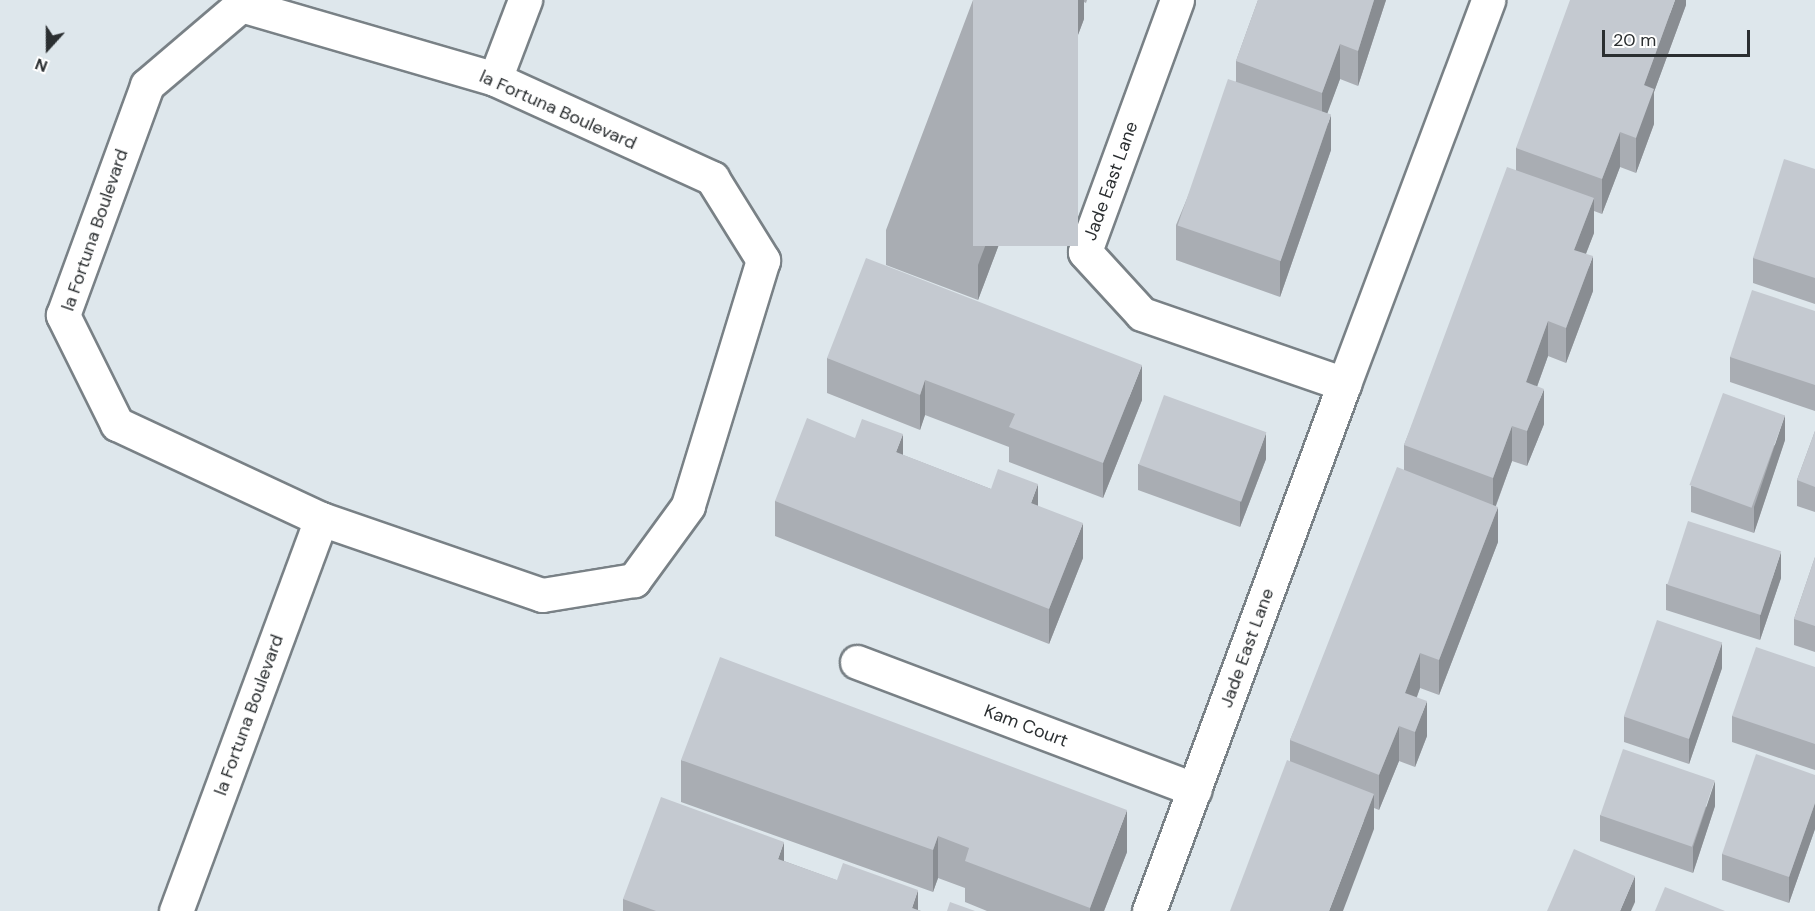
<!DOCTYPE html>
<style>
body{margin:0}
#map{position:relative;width:1815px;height:911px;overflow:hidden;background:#dee7ec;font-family:"DM Sans",sans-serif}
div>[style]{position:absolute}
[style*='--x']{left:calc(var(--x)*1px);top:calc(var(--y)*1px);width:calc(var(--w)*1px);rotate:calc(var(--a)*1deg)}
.roads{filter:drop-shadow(2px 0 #798186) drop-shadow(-2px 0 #798186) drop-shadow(0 2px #798186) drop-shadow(0 -2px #798186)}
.street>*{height:33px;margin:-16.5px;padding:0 16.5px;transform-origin:16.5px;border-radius:16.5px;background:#fff}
.wall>*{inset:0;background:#a9adb3}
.shaded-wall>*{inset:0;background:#898d92}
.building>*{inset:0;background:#c4c9d0;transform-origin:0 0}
span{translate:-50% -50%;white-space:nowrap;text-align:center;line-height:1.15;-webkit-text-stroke:4.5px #fff;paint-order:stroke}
.street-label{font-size:18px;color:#2b2f31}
.north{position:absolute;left:18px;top:18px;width:60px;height:60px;-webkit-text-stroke:4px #fff;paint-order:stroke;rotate:201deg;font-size:16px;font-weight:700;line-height:24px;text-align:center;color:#2b2f31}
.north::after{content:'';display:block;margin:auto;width:21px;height:27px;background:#2b2f31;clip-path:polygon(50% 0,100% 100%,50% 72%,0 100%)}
.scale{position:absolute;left:1602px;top:30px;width:148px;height:27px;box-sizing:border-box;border:3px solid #2b2f31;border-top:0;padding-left:8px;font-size:18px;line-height:21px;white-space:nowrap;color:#2b2f31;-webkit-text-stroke:4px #fff;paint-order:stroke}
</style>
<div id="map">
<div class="roads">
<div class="street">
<i style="--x:1177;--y:0;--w:268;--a:110.1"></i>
<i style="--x:1085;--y:252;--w:84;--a:47.4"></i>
<i style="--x:1142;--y:314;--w:214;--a:19.1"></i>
<i style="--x:1344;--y:384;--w:410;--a:-69.4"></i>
<i style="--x:241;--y:5;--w:265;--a:16.2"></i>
<i style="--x:495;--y:79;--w:239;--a:24.5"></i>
<i style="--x:712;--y:178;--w:97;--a:58.1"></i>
<i style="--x:763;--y:260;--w:257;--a:107"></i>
<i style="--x:688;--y:506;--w:92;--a:126.1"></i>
<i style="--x:634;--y:580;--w:93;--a:170.7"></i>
<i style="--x:542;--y:595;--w:234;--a:-161"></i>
<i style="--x:321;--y:519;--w:225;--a:-155"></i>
<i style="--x:117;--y:424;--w:122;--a:-116.4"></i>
<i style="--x:63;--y:315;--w:245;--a:-69.9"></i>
<i style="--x:147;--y:85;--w:123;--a:-40.4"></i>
<i style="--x:495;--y:79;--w:85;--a:-69.2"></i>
<i style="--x:857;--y:662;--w:361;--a:20.7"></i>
<i style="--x:176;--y:911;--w:418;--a:-69.7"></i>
<i style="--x:1149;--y:911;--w:562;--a:-69.69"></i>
</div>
</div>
<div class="wall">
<i style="clip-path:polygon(973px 0,1087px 0,1086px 3px,1084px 2px,1084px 19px,978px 300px,886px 265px,886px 230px)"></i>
<i style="clip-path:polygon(1258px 0,1386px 0,1358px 86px,1340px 79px,1327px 113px,1331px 150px,1280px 297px,1176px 260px,1176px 225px,1236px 81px,1236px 61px)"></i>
<i style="clip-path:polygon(1686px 0,1686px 5px,1654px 92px,1654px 124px,1636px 173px,1620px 167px,1602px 214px,1594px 211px,1594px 233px,1586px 253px,1593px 291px,1566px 363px,1548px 356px,1537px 387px,1544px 424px,1527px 466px,1512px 461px,1496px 506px,1498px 542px,1439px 695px,1420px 688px,1417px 697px,1427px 736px,1415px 767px,1399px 761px,1379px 810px,1374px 808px,1374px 829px,1290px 762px,1290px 740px,1404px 470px,1404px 445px,1516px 170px,1516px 148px)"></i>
<i style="clip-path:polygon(1815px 169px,1815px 304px,1753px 283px,1753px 258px)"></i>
<i style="clip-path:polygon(1815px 311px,1815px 411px,1730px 382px,1730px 357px)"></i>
<i style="clip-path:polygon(827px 358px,1142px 400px,1103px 498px,1009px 462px,1009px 447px,925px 415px,920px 430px,827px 393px)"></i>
<i style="clip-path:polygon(1815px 431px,1815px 512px,1797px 506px,1797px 480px)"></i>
<i style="clip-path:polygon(1785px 440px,1754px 533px,1691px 512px,1691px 486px)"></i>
<i style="clip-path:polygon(903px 455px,991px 489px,1038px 506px,1083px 558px,1049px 644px,775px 536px,775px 501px)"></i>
<i style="clip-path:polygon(1266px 459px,1240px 527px,1138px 490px,1138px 464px)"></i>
<i style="clip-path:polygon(1815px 557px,1815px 652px,1794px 645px,1794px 619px)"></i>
<i style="clip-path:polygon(1781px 578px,1760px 640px,1666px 610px,1666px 584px)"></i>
<i style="clip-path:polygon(1815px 667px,1815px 770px,1732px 742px,1732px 716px)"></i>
<i style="clip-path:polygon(1722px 668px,1689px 764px,1624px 742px,1624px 716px)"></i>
<i style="clip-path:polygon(681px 760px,1127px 852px,1104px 911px,987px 911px,965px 902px,965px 888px,938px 878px,933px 892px,681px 802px)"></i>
<i style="clip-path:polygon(1815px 775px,1815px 829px,1789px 903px,1722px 880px,1722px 854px)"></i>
<i style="clip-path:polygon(1715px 806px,1693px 873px,1600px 841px,1600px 815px)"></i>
<i style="clip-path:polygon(784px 861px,921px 911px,623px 911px,623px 899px)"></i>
</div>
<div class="shaded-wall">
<i style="clip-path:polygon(1078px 0,1084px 0,1084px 19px,978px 300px,978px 265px)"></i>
<i style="clip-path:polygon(1374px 0,1386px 0,1358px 86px,1358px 51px)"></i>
<i style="clip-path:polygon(1675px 0,1686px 0,1686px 5px,1654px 92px,1654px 124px,1636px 173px,1636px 138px,1644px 85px)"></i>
<i style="clip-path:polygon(1340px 44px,1340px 79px,1322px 128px,1322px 93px)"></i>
<i style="clip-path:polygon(1331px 115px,1331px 150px,1280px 297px,1280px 262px)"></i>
<i style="clip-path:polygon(1620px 132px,1620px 167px,1602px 214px,1602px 179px)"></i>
<i style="clip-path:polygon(1594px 198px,1594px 233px,1574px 285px,1574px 250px)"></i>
<i style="clip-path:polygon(1593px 256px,1593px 291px,1566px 363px,1566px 328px)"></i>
<i style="clip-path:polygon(1548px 321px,1548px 356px,1526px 417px,1526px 382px)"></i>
<i style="clip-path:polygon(1142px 365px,1142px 400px,1103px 498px,1103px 463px)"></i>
<i style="clip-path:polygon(925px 380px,925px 415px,920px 430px,920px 395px)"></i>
<i style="clip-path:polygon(1544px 389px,1544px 424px,1527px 466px,1527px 431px)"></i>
<i style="clip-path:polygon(1785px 415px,1785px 440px,1754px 533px,1754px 507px)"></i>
<i style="clip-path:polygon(1512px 426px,1512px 461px,1493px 513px,1493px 478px)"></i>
<i style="clip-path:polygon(1266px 433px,1266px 459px,1240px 527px,1240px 502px)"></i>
<i style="clip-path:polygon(903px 434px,903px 469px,896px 452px)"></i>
<i style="clip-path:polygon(1038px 484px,1038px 519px,1031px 503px)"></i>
<i style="clip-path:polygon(1498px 507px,1498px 542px,1439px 695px,1439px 660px)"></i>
<i style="clip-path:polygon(1083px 523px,1083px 558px,1049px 644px,1049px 609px)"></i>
<i style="clip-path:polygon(1781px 552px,1781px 578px,1760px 640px,1760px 615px)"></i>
<i style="clip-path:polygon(1722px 642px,1722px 668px,1689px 764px,1689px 738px)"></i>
<i style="clip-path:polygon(1420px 653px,1420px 688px,1405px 728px,1405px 693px)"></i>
<i style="clip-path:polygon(1427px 701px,1427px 736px,1415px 767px,1415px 732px)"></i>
<i style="clip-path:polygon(1399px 726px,1399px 761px,1379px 810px,1379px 775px)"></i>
<i style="clip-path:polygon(1715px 781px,1715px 806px,1693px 873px,1693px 847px)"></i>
<i style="clip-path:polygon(1374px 794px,1374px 829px,1343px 911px,1329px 911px)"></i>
<i style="clip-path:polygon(1815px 803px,1815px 829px,1789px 903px,1789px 877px)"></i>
<i style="clip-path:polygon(1127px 810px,1127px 852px,1104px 911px,1090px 911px,1090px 908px)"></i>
<i style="clip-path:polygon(938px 836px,938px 878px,933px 892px,933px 850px)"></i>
<i style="clip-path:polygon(784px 842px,784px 884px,778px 859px)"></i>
<i style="clip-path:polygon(1635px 876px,1635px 902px,1631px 911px,1620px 911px)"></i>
<i style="clip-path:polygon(918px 890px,918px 911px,912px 908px)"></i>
</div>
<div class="building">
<i style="left:973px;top:0;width:105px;height:246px"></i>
<i style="clip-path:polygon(1258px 0,1374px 0,1358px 51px,1340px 44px,1322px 93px,1236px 61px)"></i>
<i style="clip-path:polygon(1570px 0,1675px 0,1644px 85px,1654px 89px,1636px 138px,1620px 132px,1602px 179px,1516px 148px)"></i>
<i style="left:1228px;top:79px;width:109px;height:155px;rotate:19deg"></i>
<i style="clip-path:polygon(1784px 159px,1815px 169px,1815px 278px,1753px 258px)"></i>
<i style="clip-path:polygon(1507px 167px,1594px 198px,1574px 250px,1593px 256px,1566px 328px,1548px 321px,1526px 382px,1544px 389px,1527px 431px,1512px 426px,1493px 478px,1404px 445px)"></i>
<i style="clip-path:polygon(866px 258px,1142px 365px,1103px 463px,1009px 427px,1015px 414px,925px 380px,920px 395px,827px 358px)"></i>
<i style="clip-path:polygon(1752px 290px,1815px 311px,1815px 385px,1730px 357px)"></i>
<i style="left:1723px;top:393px;width:66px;height:98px;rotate:20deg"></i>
<i style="left:1164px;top:395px;width:109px;height:74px;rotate:20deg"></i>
<i style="clip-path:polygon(807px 418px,855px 438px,862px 419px,903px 434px,896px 452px,991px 489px,998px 469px,1038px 484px,1031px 503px,1083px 523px,1049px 609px,775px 501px)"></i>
<i style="clip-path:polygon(1815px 431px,1815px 487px,1797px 480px)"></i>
<i style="clip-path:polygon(1397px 467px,1498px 507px,1439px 660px,1420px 653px,1405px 693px,1427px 701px,1415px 732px,1399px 726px,1379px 775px,1290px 740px)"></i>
<i style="left:1688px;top:521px;width:98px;height:67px;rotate:18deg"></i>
<i style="clip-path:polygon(1815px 557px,1815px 626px,1794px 619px)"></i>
<i style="left:1657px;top:620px;width:69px;height:102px;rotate:19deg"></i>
<i style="clip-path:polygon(1756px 647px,1815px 667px,1815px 744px,1732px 716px)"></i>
<i style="clip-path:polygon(720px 657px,1127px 810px,1090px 908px,965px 861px,969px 848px,938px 836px,933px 850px,681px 760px)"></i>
<i style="left:1623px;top:749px;width:97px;height:70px;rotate:19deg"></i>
<i style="clip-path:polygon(1756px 754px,1815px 775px,1815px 803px,1789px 877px,1722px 854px)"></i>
<i style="clip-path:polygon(1287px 760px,1374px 794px,1329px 911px,1230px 911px)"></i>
<i style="clip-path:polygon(661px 797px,784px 842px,778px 859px,837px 880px,843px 863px,918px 890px,912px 908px,921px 911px,656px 911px,623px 899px)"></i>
<i style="clip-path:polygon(1574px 849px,1635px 876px,1620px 911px,1547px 911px)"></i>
<i style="clip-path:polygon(1665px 887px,1725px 911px,1655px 911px)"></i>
<i style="clip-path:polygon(950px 902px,975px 911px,947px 911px)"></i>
</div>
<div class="street-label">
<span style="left:558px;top:110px;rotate:24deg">la Fortuna Boulevard</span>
<span style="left:1111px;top:181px;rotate:-70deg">Jade East Lane</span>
<span style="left:95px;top:230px;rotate:-71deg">la Fortuna Boulevard</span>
<span style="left:1247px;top:648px;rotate:-70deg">Jade East Lane</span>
<span style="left:249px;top:715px;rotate:-70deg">la Fortuna Boulevard</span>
<span style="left:1026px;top:726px;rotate:21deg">Kam Court</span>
</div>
<div class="north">N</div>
<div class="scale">20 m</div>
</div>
